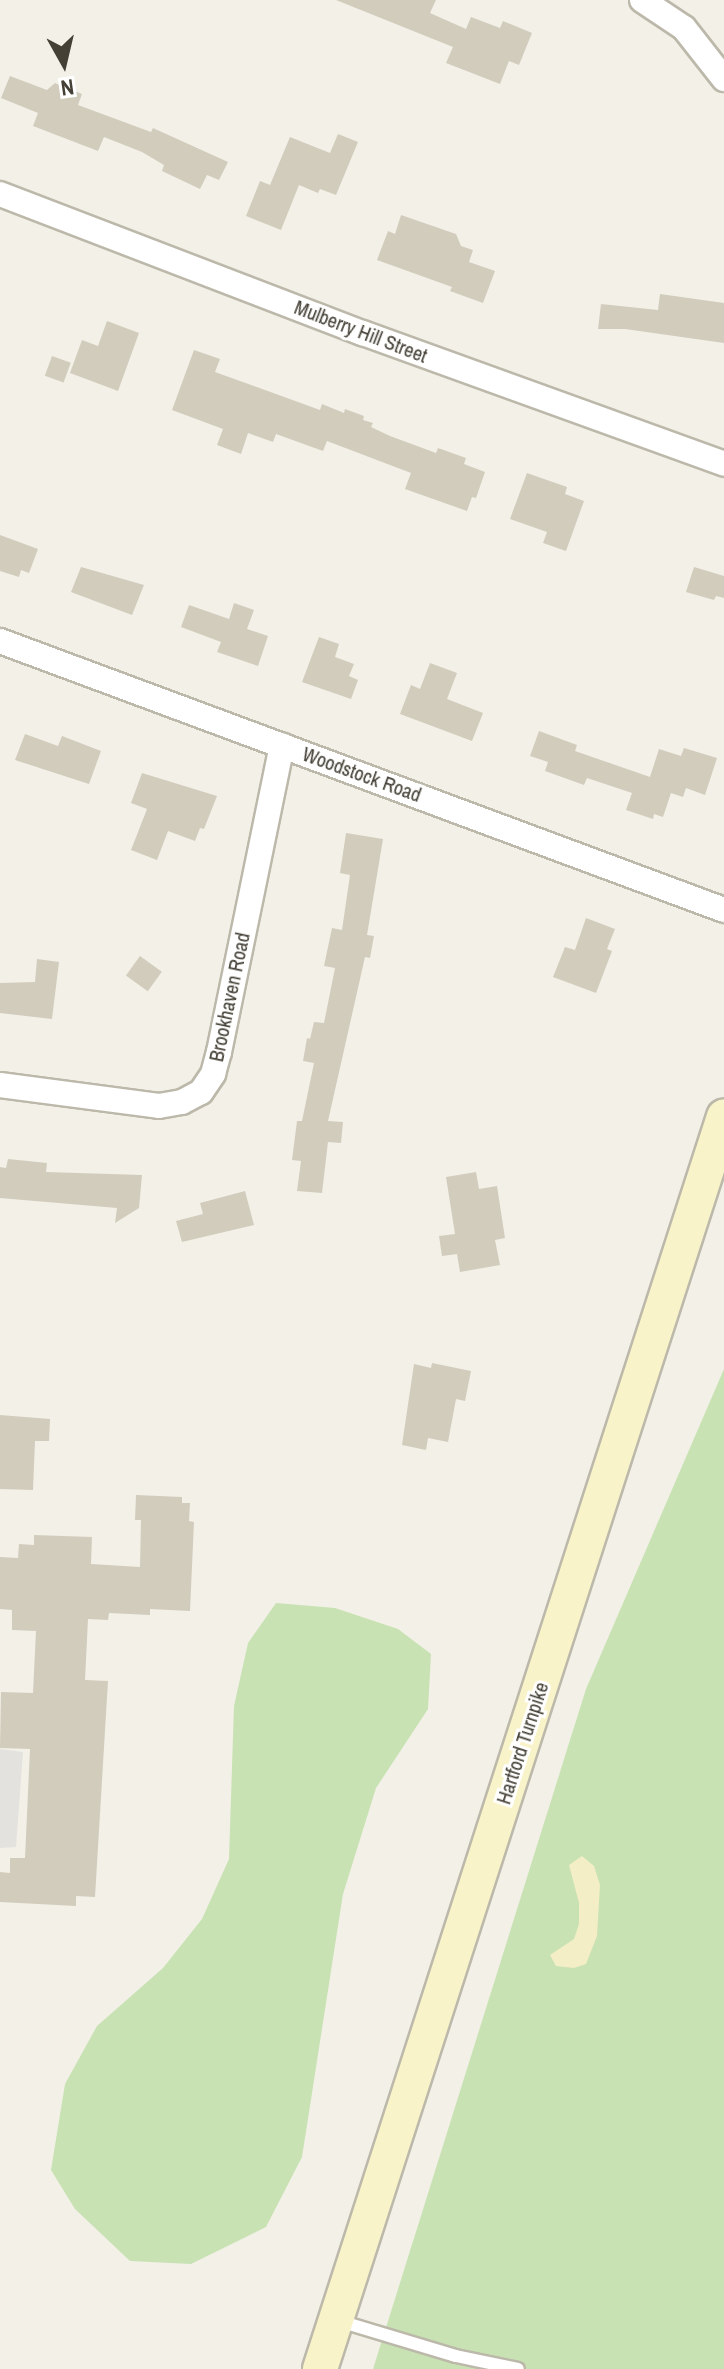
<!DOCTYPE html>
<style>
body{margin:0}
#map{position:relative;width:724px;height:2369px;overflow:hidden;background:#f2f0e7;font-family:"Archivo Narrow",sans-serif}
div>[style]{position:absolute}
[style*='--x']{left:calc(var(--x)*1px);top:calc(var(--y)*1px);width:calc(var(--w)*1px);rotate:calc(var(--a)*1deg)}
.green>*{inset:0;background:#c8e2b3}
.sand>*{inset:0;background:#f3eec5}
.parking>*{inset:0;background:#e3e2de}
.building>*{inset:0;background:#d2ccbd;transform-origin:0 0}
.roads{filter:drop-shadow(2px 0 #bcb8aa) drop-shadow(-2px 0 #bcb8aa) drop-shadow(0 2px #bcb8aa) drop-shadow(0 -2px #bcb8aa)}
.lane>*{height:12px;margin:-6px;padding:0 6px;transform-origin:6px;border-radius:6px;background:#fff}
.street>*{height:24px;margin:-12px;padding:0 12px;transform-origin:12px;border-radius:12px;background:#fff}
.secondary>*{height:34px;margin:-17px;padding:0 17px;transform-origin:17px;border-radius:17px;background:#f9f3c9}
span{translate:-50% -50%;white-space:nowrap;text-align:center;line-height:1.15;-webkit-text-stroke:6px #fff;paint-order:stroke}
.street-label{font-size:20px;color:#444036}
.north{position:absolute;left:24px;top:24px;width:80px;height:80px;-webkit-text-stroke:6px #fff;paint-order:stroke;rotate:172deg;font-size:22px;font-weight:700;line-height:32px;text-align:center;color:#444036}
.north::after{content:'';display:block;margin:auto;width:28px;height:36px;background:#444036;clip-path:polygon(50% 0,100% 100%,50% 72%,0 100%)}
</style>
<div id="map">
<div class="green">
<i style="clip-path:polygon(724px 1369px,724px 2369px,373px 2369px,586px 1689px)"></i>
<i style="clip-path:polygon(276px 1603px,335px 1608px,398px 1629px,431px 1654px,428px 1709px,376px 1788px,343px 1894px,302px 2157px,266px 2227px,191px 2264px,130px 2261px,75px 2209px,51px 2170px,65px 2084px,97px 2026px,163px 1968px,202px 1919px,229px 1859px,234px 1706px,248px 1643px)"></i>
</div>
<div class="sand">
<i style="clip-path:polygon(582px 1856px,594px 1866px,600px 1885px,597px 1936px,586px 1964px,574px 1968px,556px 1966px,550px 1955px,574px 1939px,579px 1924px,579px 1903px,569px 1865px)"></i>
</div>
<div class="parking">
<i style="clip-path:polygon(0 1749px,23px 1752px,16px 1847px,0 1848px)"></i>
</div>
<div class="building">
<i style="clip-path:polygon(336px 0,436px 0,430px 13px,466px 29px,471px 17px,500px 28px,503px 21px,532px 33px,519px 65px,509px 61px,500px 84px,446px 63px,453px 47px)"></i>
<i style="clip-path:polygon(10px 76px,47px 90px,55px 83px,82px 94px,78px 105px,151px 132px,153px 128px,228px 162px,219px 180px,207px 175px,200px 189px,162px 171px,164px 165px,142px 152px,104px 137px,98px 151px,33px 126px,38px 113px,1px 98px)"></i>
<i style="clip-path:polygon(338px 134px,358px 142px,336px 195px,320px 189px,318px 193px,299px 185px,281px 230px,246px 216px,260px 181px,270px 185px,290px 137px,330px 153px)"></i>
<i style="clip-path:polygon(401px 215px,456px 234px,461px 246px,473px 250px,469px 262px,495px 271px,483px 303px,450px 291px,452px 287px,377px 260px,388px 231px,395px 234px)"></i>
<i style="clip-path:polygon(660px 294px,724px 303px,724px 343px,625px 329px,598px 329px,601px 304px,658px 310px)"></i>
<i style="clip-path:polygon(107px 321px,139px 333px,118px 391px,70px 373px,82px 340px,98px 346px)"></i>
<i style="clip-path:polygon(194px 350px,220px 359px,215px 372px,320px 410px,322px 404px,344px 413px,345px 409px,364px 416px,363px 420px,373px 423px,371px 427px,390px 436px,436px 453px,438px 448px,466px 458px,464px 464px,485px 472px,476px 498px,472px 497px,467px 511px,405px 489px,411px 473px,327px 441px,323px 451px,276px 434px,273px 442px,248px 433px,241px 454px,217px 445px,223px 429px,172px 410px)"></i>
<i style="left:52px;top:356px;width:20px;height:21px;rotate:20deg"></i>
<i style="clip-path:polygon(527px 473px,567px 487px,565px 494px,584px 501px,566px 551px,543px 543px,547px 532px,510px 519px)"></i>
<i style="clip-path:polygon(0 535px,38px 549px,29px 573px,21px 570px,19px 577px,0 571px)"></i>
<i style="clip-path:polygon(81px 567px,144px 585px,132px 615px,71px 592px)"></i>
<i style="clip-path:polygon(694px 567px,724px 576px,724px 598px,716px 596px,714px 600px,686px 592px)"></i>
<i style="clip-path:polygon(234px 603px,254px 610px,247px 629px,268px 636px,258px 666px,217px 652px,221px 642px,181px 627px,189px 605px,229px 619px)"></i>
<i style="clip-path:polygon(319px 637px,339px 644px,335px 657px,354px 664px,349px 676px,358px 680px,351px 699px,302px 682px)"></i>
<i style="clip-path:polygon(430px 663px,457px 673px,447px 699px,483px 713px,472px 741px,400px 714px,411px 685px,420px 689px)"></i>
<i style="clip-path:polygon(539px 731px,577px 745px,575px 751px,650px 777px,659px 749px,681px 756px,684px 748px,717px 758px,705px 795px,686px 788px,683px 797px,671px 793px,663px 817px,654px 814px,653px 819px,626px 810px,632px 793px,587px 778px,584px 785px,545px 771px,548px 762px,530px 756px)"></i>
<i style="clip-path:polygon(25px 734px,58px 746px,62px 736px,101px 751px,89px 784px,15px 760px)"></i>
<i style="clip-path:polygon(142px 773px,217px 796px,204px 829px,200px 828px,195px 841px,168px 831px,157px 860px,131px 850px,147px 809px,131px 803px)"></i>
<i style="clip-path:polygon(346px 833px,383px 839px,367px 935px,374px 936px,370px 958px,365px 957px,328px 1121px,343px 1122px,341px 1143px,328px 1142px,322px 1193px,297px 1191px,301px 1161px,292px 1160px,297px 1121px,302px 1121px,314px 1063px,303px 1061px,307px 1038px,310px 1039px,314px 1022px,324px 1023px,335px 968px,324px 966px,332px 928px,342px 930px,350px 875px,340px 873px)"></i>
<i style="clip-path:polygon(586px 918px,615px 929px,607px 949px,612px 951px,596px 993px,553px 977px,565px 947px,575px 950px)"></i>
<i style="left:140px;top:956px;width:27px;height:24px;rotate:36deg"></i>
<i style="clip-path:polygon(37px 959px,59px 962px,52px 1019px,0 1013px,0 983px,35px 982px)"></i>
<i style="clip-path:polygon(8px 1159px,47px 1163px,46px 1172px,142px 1175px,139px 1208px,115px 1223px,117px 1208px,0 1198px,0 1167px,6px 1168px)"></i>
<i style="clip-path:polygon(476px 1172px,479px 1189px,497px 1186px,505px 1238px,495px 1240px,500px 1265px,460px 1272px,457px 1254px,442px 1256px,439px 1236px,455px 1234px,446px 1177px)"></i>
<i style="clip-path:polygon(245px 1191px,254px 1225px,182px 1242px,176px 1221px,203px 1214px,200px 1203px)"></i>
<i style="clip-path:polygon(432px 1363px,471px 1371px,465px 1401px,456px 1399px,448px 1442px,428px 1438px,426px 1450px,402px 1445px,414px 1364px,431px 1368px)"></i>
<i style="clip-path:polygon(0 1415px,50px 1419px,49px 1441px,35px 1441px,33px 1490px,0 1489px)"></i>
<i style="clip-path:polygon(136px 1495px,182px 1497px,182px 1503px,190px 1503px,189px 1521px,194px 1522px,190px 1611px,150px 1609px,150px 1615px,109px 1613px,108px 1620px,88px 1619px,85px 1680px,108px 1681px,95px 1897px,76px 1896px,76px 1906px,0 1902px,0 1872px,10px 1873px,10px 1858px,25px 1858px,30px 1749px,0 1748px,1px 1692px,33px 1693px,36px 1631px,12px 1630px,12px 1610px,0 1609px,0 1557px,18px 1558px,19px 1544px,34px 1545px,34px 1535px,92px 1537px,91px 1564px,140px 1567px,141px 1520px,135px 1520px)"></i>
</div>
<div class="roads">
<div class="lane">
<i style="--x:336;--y:2320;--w:125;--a:16.7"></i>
<i style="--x:456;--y:2356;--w:63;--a:11.8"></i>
</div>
<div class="street">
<i style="--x:642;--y:0;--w:50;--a:33.7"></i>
<i style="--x:684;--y:28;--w:65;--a:51.9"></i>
<i style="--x:0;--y:194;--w:389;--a:21"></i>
<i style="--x:363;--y:333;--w:384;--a:19.9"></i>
<i style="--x:0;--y:641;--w:772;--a:20.38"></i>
<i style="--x:0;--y:1085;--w:160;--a:7.5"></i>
<i style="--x:159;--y:1106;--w:23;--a:-10"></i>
<i style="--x:182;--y:1102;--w:21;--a:-28"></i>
<i style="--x:201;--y:1092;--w:22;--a:-56"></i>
<i style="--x:213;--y:1074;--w:23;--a:-75"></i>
<i style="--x:219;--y:1052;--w:313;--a:-78.4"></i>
</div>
<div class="secondary">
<i style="--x:320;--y:2369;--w:1316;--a:-72.12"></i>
</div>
</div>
<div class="street-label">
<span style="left:361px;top:331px;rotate:21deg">Mulberry Hill Street</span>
<span style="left:362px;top:774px;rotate:20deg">Woodstock Road</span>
<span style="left:229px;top:997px;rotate:-78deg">Brookhaven Road</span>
<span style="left:522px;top:1743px;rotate:-72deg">Hartford Turnpike</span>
</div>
<div class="north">N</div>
</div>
